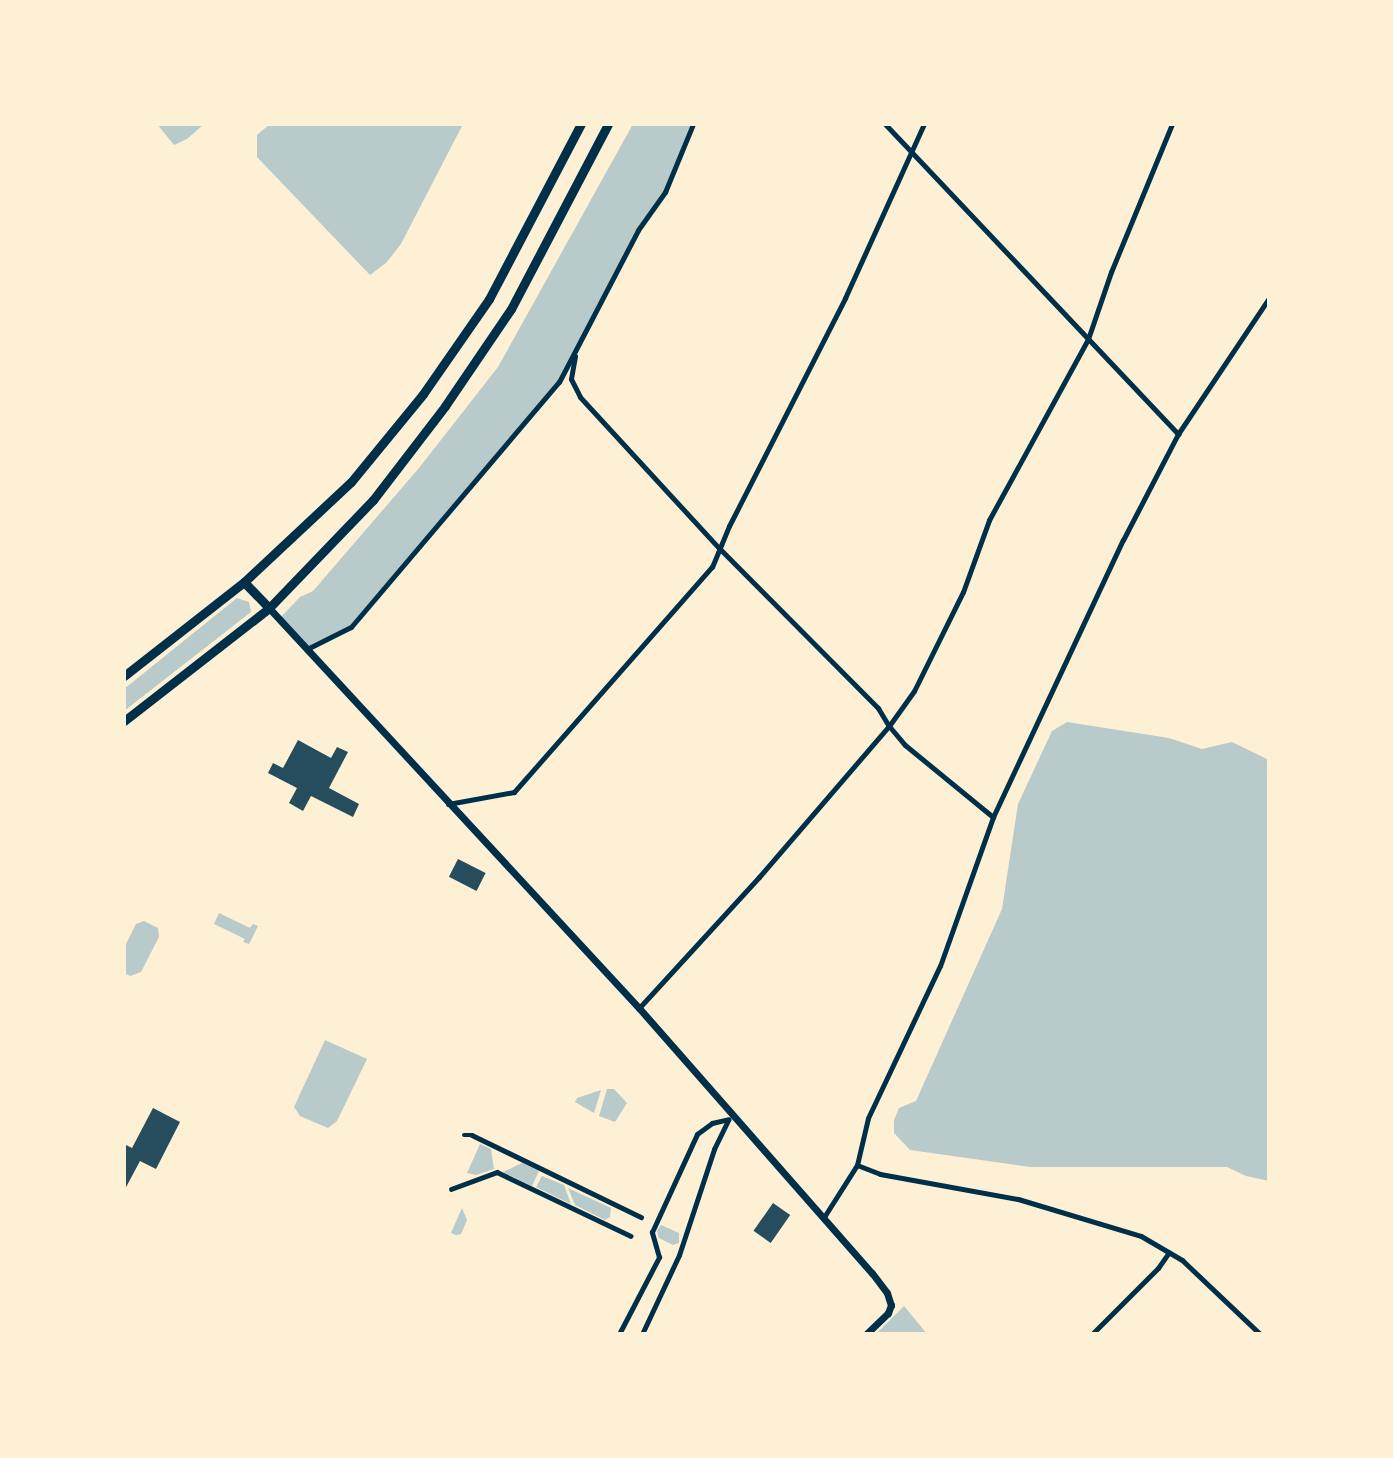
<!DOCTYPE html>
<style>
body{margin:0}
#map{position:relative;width:1393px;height:1458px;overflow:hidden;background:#fdf0d5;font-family:"Roboto Serif",serif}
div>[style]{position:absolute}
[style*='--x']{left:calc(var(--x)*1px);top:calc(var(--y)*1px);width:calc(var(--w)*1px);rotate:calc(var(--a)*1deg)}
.green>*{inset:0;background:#b9caca}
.building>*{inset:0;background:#264d5e;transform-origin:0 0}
.pedestrian>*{height:4.5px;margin:-2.25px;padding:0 2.25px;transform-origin:2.25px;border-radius:2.25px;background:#003049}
.minor>*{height:5px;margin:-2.5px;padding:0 2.5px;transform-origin:2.5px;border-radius:2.5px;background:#003049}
.tertiary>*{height:7px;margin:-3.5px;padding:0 3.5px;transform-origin:3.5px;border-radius:3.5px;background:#003049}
.primary>*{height:9px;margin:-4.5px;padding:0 4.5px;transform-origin:4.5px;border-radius:4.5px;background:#003049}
span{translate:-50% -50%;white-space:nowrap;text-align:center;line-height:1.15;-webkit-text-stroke:5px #fdf0d5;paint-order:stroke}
.frame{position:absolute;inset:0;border:126px solid #fdf0d5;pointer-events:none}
</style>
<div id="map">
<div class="green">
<i style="clip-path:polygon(157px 124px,204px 124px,187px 139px,174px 145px)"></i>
<i style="clip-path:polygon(270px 124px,463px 124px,401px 244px,386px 263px,370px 275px,257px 157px,257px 135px)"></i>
<i style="clip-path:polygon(633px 124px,693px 124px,665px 192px,638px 230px,559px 382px,351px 627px,307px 649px,279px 619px,300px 597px,313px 591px,419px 468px,498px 367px)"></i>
<i style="clip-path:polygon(237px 598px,249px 602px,251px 612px,124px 711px,124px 689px)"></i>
<i style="clip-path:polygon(1067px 722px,1169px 738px,1202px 749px,1232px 742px,1269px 760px,1269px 1181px,1246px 1176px,1227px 1167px,1030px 1167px,910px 1150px,894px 1133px,894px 1120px,899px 1108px,916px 1101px,1002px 909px,1018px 804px,1052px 731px)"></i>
<i style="clip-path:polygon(219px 913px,250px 928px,253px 924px,258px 926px,249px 944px,243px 942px,245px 939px,214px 924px)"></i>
<i style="clip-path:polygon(144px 921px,158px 928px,159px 937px,141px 972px,130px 976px,124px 973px,124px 948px,136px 924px)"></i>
<i style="clip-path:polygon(325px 1040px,367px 1059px,337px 1121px,328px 1128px,300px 1116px,294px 1107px)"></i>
<i style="clip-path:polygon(607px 1089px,614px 1089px,627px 1103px,615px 1122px,599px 1116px)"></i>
<i style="clip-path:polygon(601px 1090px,594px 1113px,575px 1102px,577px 1098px)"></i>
<i style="clip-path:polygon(480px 1144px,491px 1149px,494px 1169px,476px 1175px,467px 1173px)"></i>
<i style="clip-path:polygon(522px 1163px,539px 1171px,532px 1186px,503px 1172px)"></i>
<i style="clip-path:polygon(542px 1176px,564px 1185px,571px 1204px,536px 1187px)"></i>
<i style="clip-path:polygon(568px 1188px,611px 1208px,610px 1217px,605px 1220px,575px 1205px)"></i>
<i style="clip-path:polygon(462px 1208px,467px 1220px,461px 1234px,456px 1235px,451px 1233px)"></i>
<i style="clip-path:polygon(661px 1225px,679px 1233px,679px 1243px,673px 1245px,659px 1238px,657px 1231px)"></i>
<i style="clip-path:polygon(904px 1306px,927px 1334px,876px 1334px)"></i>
</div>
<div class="building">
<i style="clip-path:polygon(298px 740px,331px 758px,337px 747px,348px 752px,329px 788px,359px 804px,353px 817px,311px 796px,303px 811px,289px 803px,297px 788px,268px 773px,273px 763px,283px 768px)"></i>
<i style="left:458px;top:859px;width:31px;height:20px;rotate:27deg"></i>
<i style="clip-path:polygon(153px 1108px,180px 1122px,156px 1169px,140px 1161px,124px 1191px,124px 1144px,132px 1148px)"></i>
<i style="left:773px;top:1203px;width:21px;height:34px;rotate:35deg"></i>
</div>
<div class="pedestrian">
<i style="--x:464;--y:1135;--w:8;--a:0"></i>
<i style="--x:472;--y:1135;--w:188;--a:25.9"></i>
<i style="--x:451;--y:1189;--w:49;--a:-20.3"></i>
<i style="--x:497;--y:1172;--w:148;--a:25.5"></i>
</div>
<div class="minor">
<i style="--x:885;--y:124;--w:427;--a:46.6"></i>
<i style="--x:575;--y:356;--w:23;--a:100"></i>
<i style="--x:571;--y:379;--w:20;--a:63"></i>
<i style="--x:580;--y:397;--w:205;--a:47.4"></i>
<i style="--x:719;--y:548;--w:226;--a:45.2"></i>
<i style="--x:878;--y:708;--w:21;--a:59"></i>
<i style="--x:889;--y:726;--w:25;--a:50"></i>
<i style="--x:905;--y:745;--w:114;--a:39.3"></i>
<i style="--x:307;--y:649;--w:49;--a:-26.6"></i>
<i style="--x:351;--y:627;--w:321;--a:-49.7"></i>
<i style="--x:559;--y:382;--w:171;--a:-62.5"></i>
<i style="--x:638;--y:230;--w:47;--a:-54.6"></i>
<i style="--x:665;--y:192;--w:74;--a:-67.6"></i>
<i style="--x:448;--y:804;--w:67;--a:-10.3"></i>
<i style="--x:514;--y:792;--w:300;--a:-48.7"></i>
<i style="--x:712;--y:567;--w:44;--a:-67.5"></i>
<i style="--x:729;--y:526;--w:256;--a:-63"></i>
<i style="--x:845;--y:298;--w:191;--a:-65.6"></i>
<i style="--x:639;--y:1008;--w:178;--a:-47.5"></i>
<i style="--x:759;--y:877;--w:199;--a:-49.3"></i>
<i style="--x:889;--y:726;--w:43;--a:-54.5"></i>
<i style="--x:914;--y:691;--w:110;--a:-63.7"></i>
<i style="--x:963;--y:592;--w:77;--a:-70.1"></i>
<i style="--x:989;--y:520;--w:206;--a:-61.3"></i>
<i style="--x:1088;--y:339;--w:71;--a:-71.1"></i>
<i style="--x:1111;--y:272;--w:160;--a:-67.6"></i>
<i style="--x:857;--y:1165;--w:25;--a:21"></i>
<i style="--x:880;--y:1174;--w:140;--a:10.3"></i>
<i style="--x:1018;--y:1199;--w:128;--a:16.7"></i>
<i style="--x:1141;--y:1236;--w:48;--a:30.3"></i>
<i style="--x:1182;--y:1260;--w:108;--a:43.5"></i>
<i style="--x:824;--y:1217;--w:62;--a:-57.6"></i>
<i style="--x:857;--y:1165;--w:48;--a:-76.8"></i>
<i style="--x:868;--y:1118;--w:168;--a:-64.7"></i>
<i style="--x:940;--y:966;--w:158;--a:-70.4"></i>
<i style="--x:993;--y:817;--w:306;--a:-64.9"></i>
<i style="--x:1123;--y:540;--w:119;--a:-62.6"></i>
<i style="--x:1178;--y:434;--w:164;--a:-56.2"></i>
<i style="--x:619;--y:1334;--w:87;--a:-62.5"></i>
<i style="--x:659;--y:1257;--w:26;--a:-106"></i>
<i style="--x:652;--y:1232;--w:108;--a:-65.3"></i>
<i style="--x:697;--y:1134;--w:19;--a:-36"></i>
<i style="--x:712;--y:1123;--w:17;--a:-13"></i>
<i style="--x:642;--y:1334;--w:87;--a:-64.9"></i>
<i style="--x:679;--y:1255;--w:112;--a:-71.7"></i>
<i style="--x:714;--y:1149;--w:32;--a:-64"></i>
<i style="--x:1092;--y:1334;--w:93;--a:-45"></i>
<i style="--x:1158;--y:1268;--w:19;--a:-55"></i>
</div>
<div class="tertiary">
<i style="--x:269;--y:608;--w:545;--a:47.23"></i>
<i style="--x:639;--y:1008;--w:353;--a:48.7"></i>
<i style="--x:872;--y:1273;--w:25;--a:53"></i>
<i style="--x:887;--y:1293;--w:13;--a:72"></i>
<i style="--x:891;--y:1305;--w:9;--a:111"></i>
<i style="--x:888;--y:1313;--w:30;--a:136"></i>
</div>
<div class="primary">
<i style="--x:244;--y:582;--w:36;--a:46"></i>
<i style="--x:124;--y:676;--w:152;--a:-38.1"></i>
<i style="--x:244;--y:582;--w:146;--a:-43.1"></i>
<i style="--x:351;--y:482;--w:114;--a:-50.7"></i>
<i style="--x:423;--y:394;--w:116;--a:-55.2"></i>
<i style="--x:489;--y:299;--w:198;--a:-62.3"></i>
<i style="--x:124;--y:721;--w:184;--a:-37.9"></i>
<i style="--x:269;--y:608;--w:150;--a:-46.1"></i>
<i style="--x:373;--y:500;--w:118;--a:-52.5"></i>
<i style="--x:445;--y:406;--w:117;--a:-55.8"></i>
<i style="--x:511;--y:309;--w:209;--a:-62.3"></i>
</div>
<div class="frame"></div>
</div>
